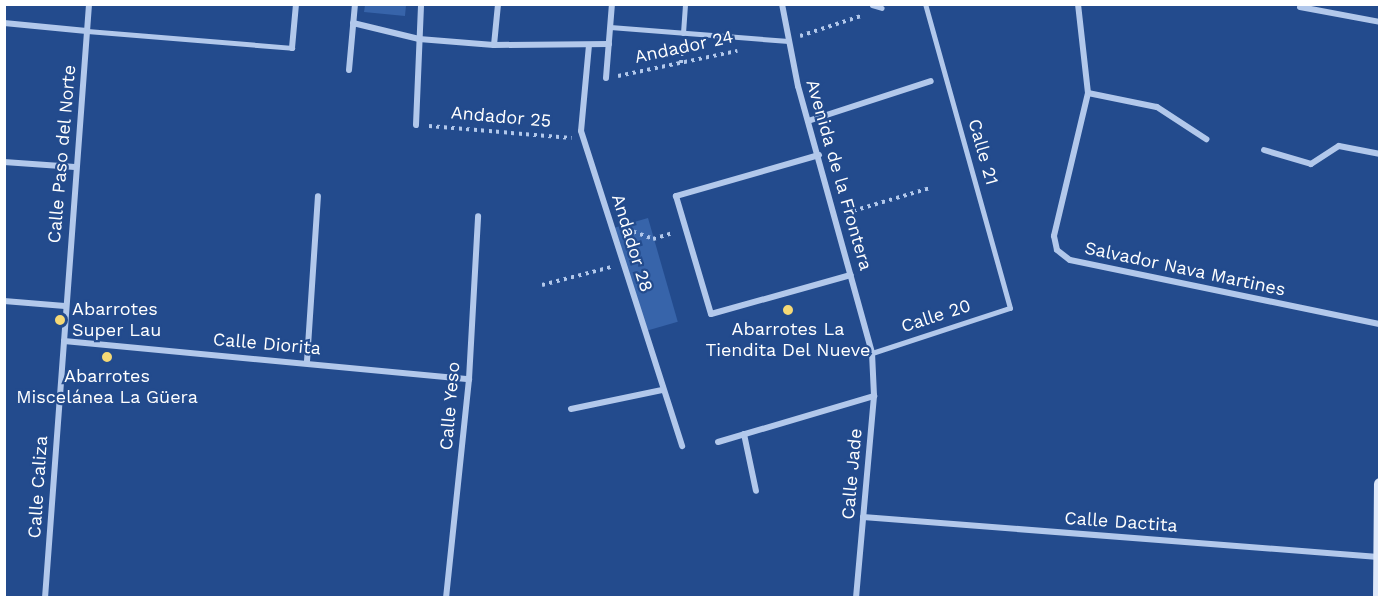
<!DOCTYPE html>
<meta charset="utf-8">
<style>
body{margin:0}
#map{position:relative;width:1384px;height:602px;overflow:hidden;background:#234b8d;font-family:"Work Sans",sans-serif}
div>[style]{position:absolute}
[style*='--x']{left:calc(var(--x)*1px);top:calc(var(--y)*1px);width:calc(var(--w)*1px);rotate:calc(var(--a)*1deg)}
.green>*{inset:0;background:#3764aa;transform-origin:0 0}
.path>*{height:4px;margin-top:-2px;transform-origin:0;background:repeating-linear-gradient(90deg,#b2c8eb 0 3px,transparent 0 7.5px)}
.pedestrian>*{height:5px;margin:-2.5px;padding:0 2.5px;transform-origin:2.5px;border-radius:2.5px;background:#b2c8eb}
.minor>*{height:6px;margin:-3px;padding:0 3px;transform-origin:3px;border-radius:3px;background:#b2c8eb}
.secondary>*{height:12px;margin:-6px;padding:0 6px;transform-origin:6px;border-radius:6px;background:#dee8f9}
.dots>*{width:16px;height:16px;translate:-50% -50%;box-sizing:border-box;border:3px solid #234b8d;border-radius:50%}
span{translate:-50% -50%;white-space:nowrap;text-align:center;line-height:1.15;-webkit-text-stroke:4.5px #234b8d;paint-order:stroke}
.street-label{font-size:18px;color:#fff}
.poi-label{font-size:18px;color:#fff}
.left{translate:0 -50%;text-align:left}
.frame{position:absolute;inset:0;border:6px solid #fff;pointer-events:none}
</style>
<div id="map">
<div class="green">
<i style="clip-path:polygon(365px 5px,406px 5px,405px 16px,364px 12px)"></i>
<i style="left:648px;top:218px;width:108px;height:36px;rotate:74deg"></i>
</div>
<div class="path">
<i style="--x:800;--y:36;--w:67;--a:-18.2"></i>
<i style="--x:681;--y:63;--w:20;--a:-87"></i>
<i style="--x:618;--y:76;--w:122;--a:-11.9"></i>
<i style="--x:429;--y:126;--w:143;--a:4.8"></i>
<i style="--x:846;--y:213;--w:88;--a:-16.6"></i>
<i style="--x:626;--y:229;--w:29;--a:20"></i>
<i style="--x:653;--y:239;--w:21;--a:-17"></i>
<i style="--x:542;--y:285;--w:71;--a:-14.6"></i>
</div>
<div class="pedestrian">
<i style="--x:872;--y:5;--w:10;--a:17"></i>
<i style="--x:610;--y:27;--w:179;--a:4.5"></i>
<i style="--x:87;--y:31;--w:206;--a:4.7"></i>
<i style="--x:683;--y:33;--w:29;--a:-86"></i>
<i style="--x:872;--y:353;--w:145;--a:-18.1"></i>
<i style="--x:1010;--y:308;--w:316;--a:-105.6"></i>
</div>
<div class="minor">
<i style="--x:782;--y:4;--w:84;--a:79"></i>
<i style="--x:798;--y:86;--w:277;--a:74.5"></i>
<i style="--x:872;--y:353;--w:43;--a:87.3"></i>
<i style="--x:874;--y:396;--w:203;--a:95.1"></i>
<i style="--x:1078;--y:4;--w:90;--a:83.6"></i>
<i style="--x:1088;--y:93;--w:147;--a:103.4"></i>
<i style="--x:1054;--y:236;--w:14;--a:78"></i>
<i style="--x:1057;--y:250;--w:16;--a:38"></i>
<i style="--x:1070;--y:260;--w:317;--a:11.7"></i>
<i style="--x:1300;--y:7;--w:81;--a:10.6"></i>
<i style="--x:4;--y:23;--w:83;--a:5.5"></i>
<i style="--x:353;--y:23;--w:68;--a:13.6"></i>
<i style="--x:419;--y:39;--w:75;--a:4.6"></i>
<i style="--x:494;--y:45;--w:115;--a:-0.5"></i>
<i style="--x:494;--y:45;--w:41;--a:-84.4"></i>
<i style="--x:589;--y:45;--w:86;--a:95.3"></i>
<i style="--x:581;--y:131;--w:331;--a:72.2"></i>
<i style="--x:292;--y:48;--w:44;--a:-84.8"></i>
<i style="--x:349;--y:70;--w:66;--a:-84.8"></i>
<i style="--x:606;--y:78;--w:74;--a:-85.4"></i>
<i style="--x:1088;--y:93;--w:70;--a:11.5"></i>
<i style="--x:1157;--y:107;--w:59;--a:33.1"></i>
<i style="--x:808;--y:121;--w:129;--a:-18"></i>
<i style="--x:416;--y:125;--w:121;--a:-87.6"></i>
<i style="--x:1264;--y:150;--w:49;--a:16.6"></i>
<i style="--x:1311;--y:164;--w:33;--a:-33"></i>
<i style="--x:1339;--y:146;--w:42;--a:11"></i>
<i style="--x:819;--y:155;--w:149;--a:164"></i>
<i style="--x:676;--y:196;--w:123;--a:73.5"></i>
<i style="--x:711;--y:314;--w:145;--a:-15.6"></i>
<i style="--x:4;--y:162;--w:71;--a:4"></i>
<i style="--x:4;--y:301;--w:61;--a:4.7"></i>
<i style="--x:64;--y:341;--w:407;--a:5.4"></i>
<i style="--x:307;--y:361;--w:165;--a:-86.2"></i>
<i style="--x:571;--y:409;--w:93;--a:-11.8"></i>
<i style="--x:744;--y:434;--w:58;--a:78.1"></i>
<i style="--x:718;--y:442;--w:163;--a:-16.4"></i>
<i style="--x:863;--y:517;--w:517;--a:4.44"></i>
<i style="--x:45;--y:598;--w:596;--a:-85.76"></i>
<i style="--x:446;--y:598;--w:220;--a:-84"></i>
<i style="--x:469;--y:379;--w:163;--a:-86.8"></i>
</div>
<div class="secondary">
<i style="--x:1379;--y:598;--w:114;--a:-89.5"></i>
</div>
<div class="dots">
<i style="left:788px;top:310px;background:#f6d975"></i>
<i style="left:60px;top:320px;background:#f6d975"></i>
<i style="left:107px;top:357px;background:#f6d975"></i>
</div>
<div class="street-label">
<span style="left:684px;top:47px;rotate:-12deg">Andador 24</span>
<span style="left:501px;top:117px;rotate:5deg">Andador 25</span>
<span style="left:983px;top:152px;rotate:74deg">Calle 21</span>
<span style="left:62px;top:154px;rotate:-85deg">Calle Paso del Norte</span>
<span style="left:839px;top:175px;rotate:74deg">Avenida de la Frontera</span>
<span style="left:632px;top:243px;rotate:73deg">Andador 28</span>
<span style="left:1185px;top:269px;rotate:12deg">Salvador Nava Martines</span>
<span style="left:936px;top:316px;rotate:-18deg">Calle 20</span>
<span style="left:267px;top:344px;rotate:5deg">Calle Diorita</span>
<span style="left:450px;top:406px;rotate:-85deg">Calle Yeso</span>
<span style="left:852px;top:474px;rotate:-85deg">Calle Jade</span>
<span style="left:38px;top:487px;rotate:-86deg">Calle Caliza</span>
<span style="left:1121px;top:522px;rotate:4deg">Calle Dactita</span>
</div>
<div class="poi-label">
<span class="left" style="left:72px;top:320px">Abarrotes<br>Super Lau</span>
<span style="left:788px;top:340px">Abarrotes La<br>Tiendita Del Nueve</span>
<span style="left:107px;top:387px">Abarrotes<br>Miscelánea La Güera</span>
</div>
<div class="frame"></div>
</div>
